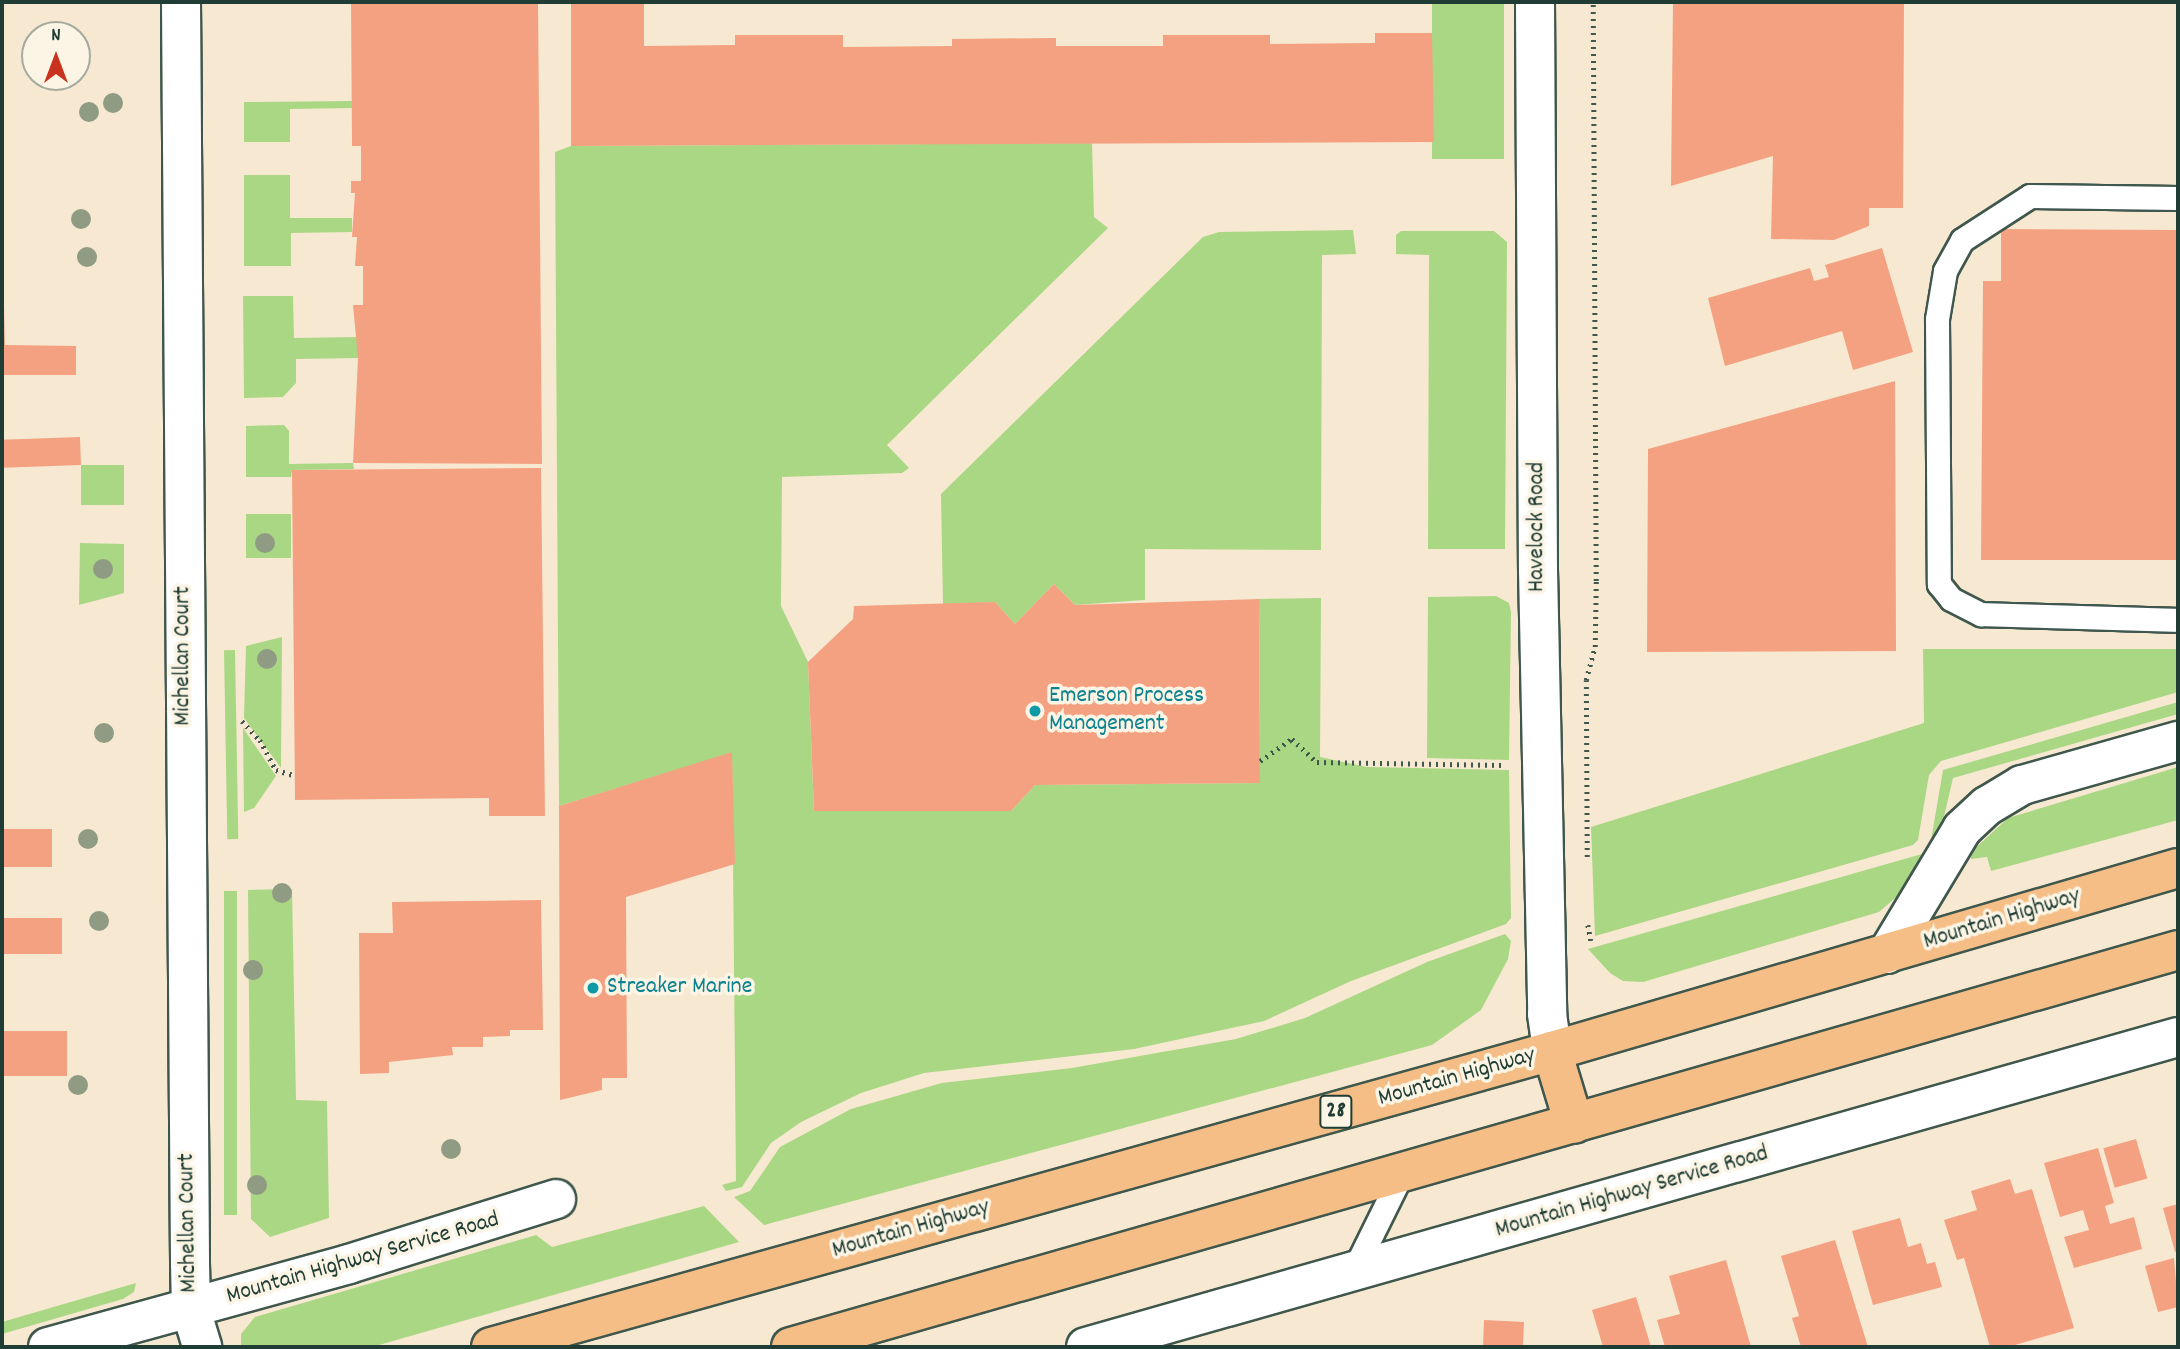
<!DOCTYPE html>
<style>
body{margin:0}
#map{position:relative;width:2180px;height:1349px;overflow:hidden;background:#f7e8d1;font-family:Dekko,sans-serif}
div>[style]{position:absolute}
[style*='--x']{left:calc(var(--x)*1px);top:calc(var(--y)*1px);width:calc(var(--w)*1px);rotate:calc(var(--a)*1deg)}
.green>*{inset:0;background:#aad784;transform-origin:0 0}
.building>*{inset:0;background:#f4a181;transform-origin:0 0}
.path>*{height:4.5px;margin-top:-2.25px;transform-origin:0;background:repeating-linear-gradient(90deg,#3f574c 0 2px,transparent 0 7px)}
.roads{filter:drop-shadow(2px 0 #3f574c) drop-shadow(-2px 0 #3f574c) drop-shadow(0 2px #3f574c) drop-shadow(0 -2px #3f574c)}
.service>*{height:23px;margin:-11.5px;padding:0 11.5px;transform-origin:11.5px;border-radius:11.5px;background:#fff}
.minor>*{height:38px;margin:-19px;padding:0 19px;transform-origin:19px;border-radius:19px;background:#fff}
.primary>*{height:38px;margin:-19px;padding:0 19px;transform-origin:19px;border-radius:19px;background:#f6be87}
.trees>*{width:20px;height:20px;margin:-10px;border-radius:50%;background:#909b83}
.dots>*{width:19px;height:19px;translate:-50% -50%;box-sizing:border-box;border:4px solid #fcf5e5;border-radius:50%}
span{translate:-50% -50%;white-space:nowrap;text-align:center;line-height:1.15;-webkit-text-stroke:7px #fcf5e5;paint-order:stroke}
.shield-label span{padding:2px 5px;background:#fcf5e5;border:2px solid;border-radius:5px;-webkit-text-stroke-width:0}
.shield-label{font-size:23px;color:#1f3d34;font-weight:700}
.street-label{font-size:24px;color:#1f3d34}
.culture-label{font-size:24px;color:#0d838f}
.left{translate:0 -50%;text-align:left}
.frame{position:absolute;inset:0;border:4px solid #1f3d34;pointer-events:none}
.north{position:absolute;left:21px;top:21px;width:70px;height:70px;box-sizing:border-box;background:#fcf5e5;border:2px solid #a4ab9e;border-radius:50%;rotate:0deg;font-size:19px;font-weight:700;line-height:28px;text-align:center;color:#1f3d34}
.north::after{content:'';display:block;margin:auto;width:24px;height:32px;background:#c8321e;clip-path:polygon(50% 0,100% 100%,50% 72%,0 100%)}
</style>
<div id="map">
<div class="green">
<i style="left:1432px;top:2px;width:72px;height:157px"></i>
<i style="clip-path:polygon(352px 101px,352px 108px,290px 109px,290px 142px,244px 142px,244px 102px)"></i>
<i style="clip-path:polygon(1092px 143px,1094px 217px,1108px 228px,887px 445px,909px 468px,902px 473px,782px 477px,781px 606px,808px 662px,814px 811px,1011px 811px,1035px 785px,1260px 783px,1259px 599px,1321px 598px,1320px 757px,1367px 767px,1509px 770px,1511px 918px,1506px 924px,1351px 981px,1264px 1021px,1134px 1049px,924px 1073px,861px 1093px,801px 1122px,771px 1143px,742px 1187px,726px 1191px,722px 1185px,736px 1181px,732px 753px,559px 806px,555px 152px,571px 146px)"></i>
<i style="clip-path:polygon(244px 175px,290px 175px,290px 218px,352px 218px,352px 232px,291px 233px,291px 266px,244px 266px)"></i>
<i style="clip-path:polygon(1353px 230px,1356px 254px,1322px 255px,1321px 550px,1145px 549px,1145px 600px,1075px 605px,1054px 584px,1015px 624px,995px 602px,943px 605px,941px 494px,1203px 237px,1219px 232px)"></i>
<i style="clip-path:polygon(1401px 231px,1494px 231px,1507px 242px,1505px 549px,1428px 549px,1429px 255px,1396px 254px,1396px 235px)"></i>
<i style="clip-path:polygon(243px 296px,293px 296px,294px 338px,358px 337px,358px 358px,296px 359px,296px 383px,283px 397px,244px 398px)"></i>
<i style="clip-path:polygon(284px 425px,289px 431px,289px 464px,353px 463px,354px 469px,292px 470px,291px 477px,246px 477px,246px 426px)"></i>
<i style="left:81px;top:465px;width:43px;height:40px"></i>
<i style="left:246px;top:514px;width:45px;height:44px"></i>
<i style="clip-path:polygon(80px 543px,124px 544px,124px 593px,79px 605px)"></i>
<i style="clip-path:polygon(1496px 596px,1509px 603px,1511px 612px,1509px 760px,1427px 758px,1428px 597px)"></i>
<i style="clip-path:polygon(282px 637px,281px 768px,244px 718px,246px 646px)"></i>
<i style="clip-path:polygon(1923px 649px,2178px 649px,2178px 692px,1941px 761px,1929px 775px,1918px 840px,1913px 845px,1595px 936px,1591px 827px,1924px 723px)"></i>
<i style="left:235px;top:650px;width:189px;height:11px;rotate:89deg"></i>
<i style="clip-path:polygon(2178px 702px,2178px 714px,1953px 778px,1940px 834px,1908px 887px,1879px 912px,1643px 982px,1623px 981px,1610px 973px,1588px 949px,1929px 852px,1943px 770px)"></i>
<i style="clip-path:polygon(243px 728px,276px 776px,254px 808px,244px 812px)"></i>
<i style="clip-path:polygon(2178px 767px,2178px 820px,1991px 871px,1987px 857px,1971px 859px,1971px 852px,2008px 818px)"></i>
<i style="clip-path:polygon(292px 889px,296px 1100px,327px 1101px,329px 1218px,270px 1237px,251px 1219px,248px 890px)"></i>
<i style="left:237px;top:891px;width:324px;height:13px;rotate:90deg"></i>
<i style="clip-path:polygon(1505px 934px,1511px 941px,1508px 959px,1481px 1010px,1432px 1045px,764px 1225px,734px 1197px,750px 1191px,780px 1147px,851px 1109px,942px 1083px,1072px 1068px,1236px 1039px,1305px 1018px,1427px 962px)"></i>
<i style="clip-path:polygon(704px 1206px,739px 1242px,372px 1347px,241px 1347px,241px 1334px,255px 1317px,536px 1235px,552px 1247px)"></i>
<i style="clip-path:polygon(136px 1283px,134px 1292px,123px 1299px,2px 1334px,2px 1322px)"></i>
</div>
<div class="building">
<i style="clip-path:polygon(351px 2px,538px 2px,542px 464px,353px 463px,358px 358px,353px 305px,363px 305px,363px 266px,355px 266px,357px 237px,352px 237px,355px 193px,351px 193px,351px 181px,361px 181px,361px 146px,352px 146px)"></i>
<i style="clip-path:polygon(571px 2px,644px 2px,644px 46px,735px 45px,735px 35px,843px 35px,843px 47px,952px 46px,952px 39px,1056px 38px,1056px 46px,1163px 46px,1163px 35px,1270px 35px,1270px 44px,1375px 43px,1375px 33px,1432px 33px,1434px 142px,571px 146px)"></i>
<i style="clip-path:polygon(1673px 2px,1904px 2px,1903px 208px,1869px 208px,1869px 226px,1834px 240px,1771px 239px,1773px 156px,1671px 186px)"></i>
<i style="clip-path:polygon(2px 227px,5px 345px,76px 346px,76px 375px,2px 375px)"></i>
<i style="clip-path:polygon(2001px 229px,2178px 230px,2176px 560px,1981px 560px,1983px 281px,2001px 281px)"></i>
<i style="clip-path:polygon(1882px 248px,1913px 352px,1853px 370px,1842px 331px,1725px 366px,1708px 298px,1810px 268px,1814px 281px,1829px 277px,1825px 265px)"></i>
<i style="clip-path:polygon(1895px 381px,1896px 651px,1647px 652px,1648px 449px)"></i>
<i style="left:80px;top:437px;width:28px;height:78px;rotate:88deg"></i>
<i style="clip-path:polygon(541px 468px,545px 816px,489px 816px,489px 798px,295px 800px,292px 470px)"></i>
<i style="clip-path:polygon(1054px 584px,1075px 605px,1259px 599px,1260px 783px,1035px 785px,1011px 811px,814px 811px,808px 662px,853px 619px,854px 606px,995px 602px,1015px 624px)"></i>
<i style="clip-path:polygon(732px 752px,735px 864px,626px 897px,627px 1078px,602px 1078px,602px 1090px,560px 1100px,559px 806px)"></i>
<i style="left:2px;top:829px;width:50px;height:38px"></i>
<i style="clip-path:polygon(541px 900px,543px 1030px,510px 1030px,510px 1036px,483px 1037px,483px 1047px,452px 1047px,453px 1055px,389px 1062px,389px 1073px,360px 1074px,359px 933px,393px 933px,392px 902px)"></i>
<i style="left:2px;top:918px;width:60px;height:36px"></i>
<i style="left:67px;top:1031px;width:45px;height:65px;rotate:90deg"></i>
<i style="left:2136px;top:1139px;width:41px;height:34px;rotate:74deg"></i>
<i style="clip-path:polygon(2098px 1148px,2114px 1203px,2105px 1206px,2110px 1224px,2134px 1217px,2142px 1249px,2074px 1268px,2064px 1237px,2089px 1230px,2083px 1210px,2060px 1217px,2044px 1163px)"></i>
<i style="clip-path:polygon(2010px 1179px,2015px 1194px,2032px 1189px,2074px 1328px,2008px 1347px,1990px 1347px,1964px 1258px,1957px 1260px,1944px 1220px,1977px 1210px,1971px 1191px)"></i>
<i style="clip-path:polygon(2178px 1204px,2178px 1251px,2175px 1252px,2163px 1208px)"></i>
<i style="clip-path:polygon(1900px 1218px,1908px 1247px,1921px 1243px,1927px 1264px,1935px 1262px,1942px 1287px,1873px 1305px,1852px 1231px)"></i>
<i style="clip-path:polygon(1835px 1240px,1868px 1347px,1801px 1347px,1792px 1318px,1799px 1316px,1781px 1256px)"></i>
<i style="clip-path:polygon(2174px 1258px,2178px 1307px,2158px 1312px,2145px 1266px)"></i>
<i style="clip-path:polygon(1726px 1260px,1751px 1347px,1665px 1347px,1657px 1320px,1680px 1314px,1669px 1276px)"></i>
<i style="clip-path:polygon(1636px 1297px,1651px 1347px,1603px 1347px,1592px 1310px)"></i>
<i style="clip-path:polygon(1484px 1320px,1524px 1322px,1523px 1345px,1534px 1347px,1483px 1347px)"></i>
</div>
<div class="path">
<i style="--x:242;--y:721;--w:26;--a:47"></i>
<i style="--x:260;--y:740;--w:34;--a:62"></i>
<i style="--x:276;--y:770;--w:19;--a:16"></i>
<i style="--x:1260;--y:761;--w:39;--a:-35"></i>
<i style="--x:1292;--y:739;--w:34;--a:43"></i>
<i style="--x:1317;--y:762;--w:186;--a:0.9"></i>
<i style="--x:1587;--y:857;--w:177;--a:-90.3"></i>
<i style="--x:1586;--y:680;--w:34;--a:-75"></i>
<i style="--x:1595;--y:647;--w:66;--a:-89.1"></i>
<i style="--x:1596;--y:581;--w:579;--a:-90.3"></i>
<i style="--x:1588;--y:925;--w:16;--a:79"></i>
</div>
<div class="roads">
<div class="service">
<i style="--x:2178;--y:198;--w:148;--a:-179.2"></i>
<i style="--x:2030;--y:196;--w:81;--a:147.1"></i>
<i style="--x:1962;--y:240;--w:35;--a:119"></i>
<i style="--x:1945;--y:271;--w:49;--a:99.5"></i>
<i style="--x:1937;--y:319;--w:265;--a:89.6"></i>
<i style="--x:1939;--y:584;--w:19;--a:51"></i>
<i style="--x:1951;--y:599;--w:34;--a:27"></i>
<i style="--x:1981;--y:614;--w:197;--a:1.7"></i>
<i style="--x:1353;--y:1272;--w:110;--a:-63.7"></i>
</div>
<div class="minor">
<i style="--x:181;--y:2;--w:1261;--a:89.59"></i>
<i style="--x:190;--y:1263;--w:47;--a:88.8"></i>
<i style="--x:191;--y:1310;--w:39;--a:73"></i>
<i style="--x:1535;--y:2;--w:568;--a:89.7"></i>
<i style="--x:1538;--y:570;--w:444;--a:88.8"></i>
<i style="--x:1547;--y:1014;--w:37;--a:82"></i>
<i style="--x:1887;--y:954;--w:146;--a:-59"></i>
<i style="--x:1962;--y:829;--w:34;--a:-43"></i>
<i style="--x:1987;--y:806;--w:41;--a:-31"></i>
<i style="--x:2022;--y:785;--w:162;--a:-15.8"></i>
<i style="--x:48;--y:1347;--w:312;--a:-15.4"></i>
<i style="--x:349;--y:1264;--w:217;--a:-17.4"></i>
<i style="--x:1086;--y:1347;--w:1135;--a:-15.85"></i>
</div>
<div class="primary">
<i style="--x:1552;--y:1051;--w:76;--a:73.2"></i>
<i style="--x:491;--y:1347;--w:1102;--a:-15.59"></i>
<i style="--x:1552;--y:1051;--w:652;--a:-16.3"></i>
<i style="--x:791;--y:1347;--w:1443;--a:-15.97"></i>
</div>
</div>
<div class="trees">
<i style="left:113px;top:103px"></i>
<i style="left:89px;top:112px"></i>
<i style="left:81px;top:219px"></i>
<i style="left:87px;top:257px"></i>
<i style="left:265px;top:543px"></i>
<i style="left:103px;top:569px"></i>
<i style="left:267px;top:659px"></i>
<i style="left:104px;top:733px"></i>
<i style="left:88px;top:839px"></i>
<i style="left:282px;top:893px"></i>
<i style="left:99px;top:921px"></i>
<i style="left:253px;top:970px"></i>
<i style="left:78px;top:1085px"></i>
<i style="left:451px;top:1149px"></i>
<i style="left:257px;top:1185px"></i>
</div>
<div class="dots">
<i style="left:1035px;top:711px;background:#0f9aa8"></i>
<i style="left:593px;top:988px;background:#0f9aa8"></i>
</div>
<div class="shield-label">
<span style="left:1336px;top:1112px">28</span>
</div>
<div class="street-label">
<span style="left:1538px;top:527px;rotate:-90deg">Havelock Road</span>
<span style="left:184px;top:656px;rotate:-90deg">Michellan Court</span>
<span style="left:2002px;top:920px;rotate:-17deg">Mountain Highway</span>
<span style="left:1457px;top:1078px;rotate:-16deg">Mountain Highway</span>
<span style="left:1632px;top:1193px;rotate:-16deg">Mountain Highway Service Road</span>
<span style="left:189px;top:1223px;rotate:-91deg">Michellan Court</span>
<span style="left:911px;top:1230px;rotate:-16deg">Mountain Highway</span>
<span style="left:363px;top:1259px;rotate:-16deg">Mountain Highway Service Road</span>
</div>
<div class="culture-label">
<span class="left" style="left:1049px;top:711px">Emerson Process<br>Management</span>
<span class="left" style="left:607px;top:988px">Streaker Marine</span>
</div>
<div class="frame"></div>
<div class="north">N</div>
</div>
